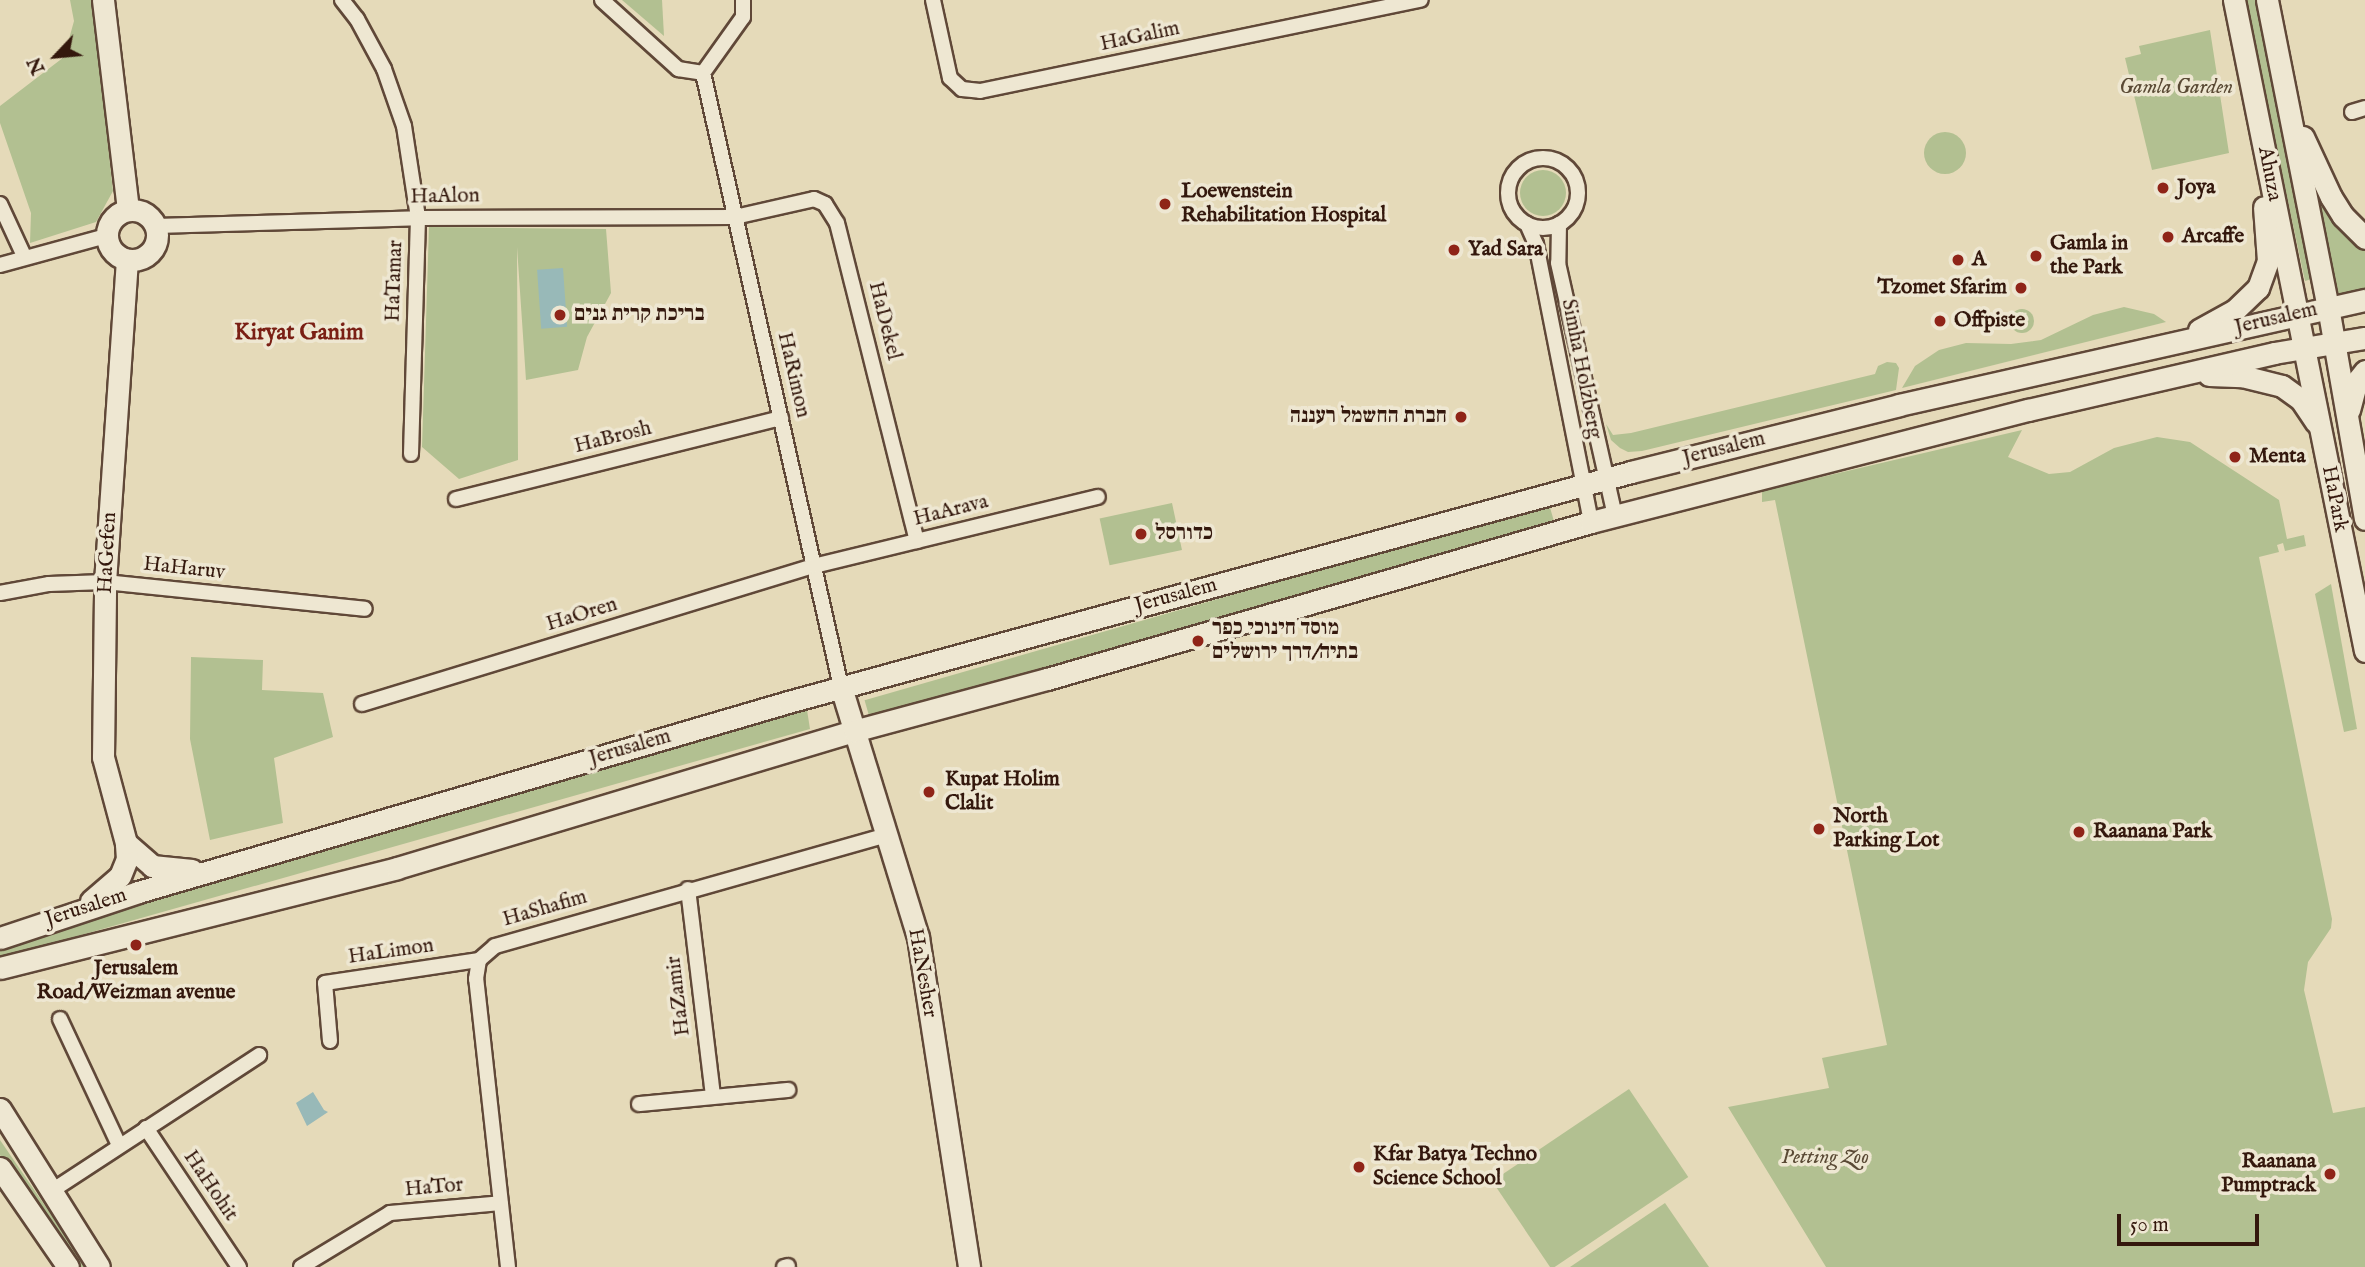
<!DOCTYPE html>
<meta charset="utf-8">
<style>
body{margin:0}
#map{position:relative;width:2365px;height:1267px;overflow:hidden;background:#e5dab9;font-family:"IM FELL English","Frank Ruhl Libre",serif}
div>[style]{position:absolute}
[style*='--x']{left:calc(var(--x)*1px);top:calc(var(--y)*1px);width:calc(var(--w)*1px);rotate:calc(var(--a)*1deg)}
.green>*{inset:0;background:#b2c091;transform-origin:0 0}
.round{border-radius:50%}
.water>*{inset:0;background:#98b9b8;transform-origin:0 0}
.roads{filter:drop-shadow(2px 0 #604838) drop-shadow(-2px 0 #604838) drop-shadow(0 2px #604838) drop-shadow(0 -2px #604838)}
.street>*{height:14px;margin:-7px;padding:0 7px;transform-origin:7px;border-radius:7px;background:#eee7d2}
.street>.ring{margin:-7px;padding:0;box-sizing:content-box;background:none;border:14px solid #eee7d2;border-radius:50%}
.secondary>*{height:21px;margin:-10.5px;padding:0 10.5px;transform-origin:10.5px;border-radius:10.5px;background:#eee7d2}
.secondary>.ring{margin:-10.5px;padding:0;box-sizing:content-box;background:none;border:21px solid #eee7d2;border-radius:50%}
.dots>*{width:19px;height:19px;translate:-50% -50%;box-sizing:border-box;border:4px solid #eee7d2;border-radius:50%}
span{translate:-50% -50%;white-space:nowrap;text-align:center;line-height:1.15;-webkit-text-stroke:7px #eee7d2;paint-order:stroke}
.street-label{font-size:21px;color:#34180d}
.park-label{font-size:21px;color:#5a4a35;font-style:italic}
.poi-label{font-size:21px;color:#34180d;font-weight:700}
.left{translate:0 -50%;text-align:left}
.right{translate:-100% -50%;text-align:right}
.neighbourhood-label{font-size:23px;color:#7a1f14;font-weight:700}
.north{position:absolute;left:21px;top:21px;width:70px;height:70px;-webkit-text-stroke:5px #eee7d2;paint-order:stroke;rotate:244deg;font-size:19px;font-weight:700;line-height:28px;text-align:center;color:#34180d}
.north::after{content:'';display:block;margin:auto;width:24px;height:32px;background:#34180d;clip-path:polygon(50% 0,100% 100%,50% 72%,0 100%)}
.scale{position:absolute;left:2117px;top:1214px;width:142px;height:32px;box-sizing:border-box;border:4px solid #34180d;border-top:0;padding-left:9px;font-size:21px;line-height:24px;white-space:nowrap;color:#34180d;-webkit-text-stroke:5px #eee7d2;paint-order:stroke}
</style>
<div id="map">
<div class="green">
<i style="clip-path:polygon(70px 0,92px 0,113px 191px,96px 222px,30px 243px,31px 213px,0 123px,0 106px,64px 57px,74px 21px)"></i>
<i style="clip-path:polygon(622px 0,662px 0,664px 36px)"></i>
<i style="clip-path:polygon(2245px 0,2259px 0,2315px 278px,2305px 281px)"></i>
<i style="clip-path:polygon(2210px 30px,2229px 153px,2152px 170px,2125px 58px,2141px 54px,2139px 46px)"></i>
<i class="round" style="left:1924px;top:132px;width:42px;height:42px"></i>
<i class="round" style="left:1520px;top:170px;width:46px;height:46px"></i>
<i style="clip-path:polygon(2313px 177px,2365px 246px,2365px 289px,2337px 295px)"></i>
<i style="clip-path:polygon(429px 227px,606px 229px,611px 293px,587px 337px,578px 370px,526px 380px,517px 247px,518px 460px,459px 479px,422px 447px)"></i>
<i style="clip-path:polygon(2124px 307px,2154px 314px,2166px 322px,1902px 388px,1915px 366px,1939px 350px,1966px 343px,2011px 344px,2041px 340px,2093px 315px)"></i>
<i class="round" style="left:2010px;top:309px;width:24px;height:24px"></i>
<i style="clip-path:polygon(1887px 362px,1896px 363px,1899px 368px,1896px 390px,1642px 451px,1628px 452px,1620px 448px,1611px 440px,1606px 424px,1613px 435px,1631px 433px,1875px 374px,1878px 366px)"></i>
<i style="clip-path:polygon(2022px 430px,2008px 457px,2049px 474px,2070px 472px,2114px 448px,2157px 437px,2190px 442px,2279px 500px,2287px 539px,2304px 535px,2306px 546px,2285px 551px,2283px 543px,2277px 545px,2279px 552px,2259px 557px,2332px 919px,2331px 928px,2308px 962px,2304px 990px,2333px 1113px,2365px 1107px,2365px 1267px,1826px 1267px,1728px 1107px,1829px 1088px,1822px 1058px,1887px 1045px,1775px 500px,1762px 502px,1762px 491px)"></i>
<i style="left:1172px;top:503px;width:48px;height:74px;rotate:78deg"></i>
<i style="left:1549px;top:504px;width:18px;height:712px;rotate:74deg"></i>
<i style="clip-path:polygon(2331px 584px,2357px 729px,2344px 732px,2315px 594px)"></i>
<i style="clip-path:polygon(191px 657px,263px 660px,262px 690px,323px 693px,333px 737px,274px 758px,283px 823px,210px 840px,190px 739px)"></i>
<i style="clip-path:polygon(807px 710px,810px 729px,0 958px,0 948px,178px 892px)"></i>
<i style="left:1629px;top:1089px;width:106px;height:165px;rotate:56deg"></i>
<i style="clip-path:polygon(0 1140px,87px 1267px,78px 1267px,0 1155px)"></i>
<i style="clip-path:polygon(1665px 1203px,1709px 1267px,1570px 1267px)"></i>
</div>
<div class="water">
<i style="left:563px;top:268px;width:59px;height:26px;rotate:86deg"></i>
<i style="clip-path:polygon(313px 1092px,324px 1110px,328px 1112px,307px 1126px,296px 1103px)"></i>
</div>
<div class="roads">
<div class="street">
<i style="--x:342;--y:0;--w:24;--a:52"></i>
<i style="--x:357;--y:19;--w:57;--a:61.6"></i>
<i style="--x:384;--y:69;--w:60;--a:70.7"></i>
<i style="--x:404;--y:126;--w:93;--a:81.3"></i>
<i style="--x:418;--y:218;--w:236;--a:91.7"></i>
<i style="--x:602;--y:0;--w:103;--a:42.2"></i>
<i style="--x:678;--y:69;--w:25;--a:9"></i>
<i style="--x:703;--y:73;--w:69;--a:-54.5"></i>
<i style="--x:743;--y:17;--w:17;--a:-90"></i>
<i style="--x:933;--y:0;--w:80;--a:77.7"></i>
<i style="--x:950;--y:78;--w:16;--a:43"></i>
<i style="--x:962;--y:89;--w:18;--a:6"></i>
<i style="--x:980;--y:91;--w:450;--a:-11.7"></i>
<i style="--x:703;--y:73;--w:629;--a:77.33"></i>
<i style="--x:2352;--y:112;--w:14;--a:-17"></i>
<i class="ring" style="left:1508px;top:158px;width:56px;height:56px"></i>
<i style="--x:0;--y:204;--w:57;--a:65.2"></i>
<i style="--x:1527;--y:224;--w:22;--a:66"></i>
<i style="--x:1536;--y:244;--w:283;--a:78.8"></i>
<i style="--x:1559;--y:224;--w:39;--a:91"></i>
<i style="--x:1558;--y:263;--w:258;--a:77.3"></i>
<i style="--x:156;--y:226;--w:262;--a:-1.7"></i>
<i style="--x:418;--y:218;--w:317;--a:-0.2"></i>
<i style="--x:735;--y:217;--w:81;--a:-12.8"></i>
<i style="--x:814;--y:199;--w:12;--a:24"></i>
<i style="--x:825;--y:204;--w:22;--a:58"></i>
<i style="--x:837;--y:223;--w:328;--a:75.9"></i>
<i style="--x:0;--y:265;--w:110;--a:-15.3"></i>
<i style="--x:456;--y:499;--w:335;--a:-14"></i>
<i style="--x:0;--y:593;--w:50;--a:-10.4"></i>
<i style="--x:49;--y:584;--w:56;--a:-2"></i>
<i style="--x:105;--y:582;--w:261;--a:5.9"></i>
<i style="--x:362;--y:704;--w:473;--a:-17"></i>
<i style="--x:814;--y:566;--w:292;--a:-13.7"></i>
<i style="--x:688;--y:889;--w:209;--a:83.1"></i>
<i style="--x:60;--y:1019;--w:139;--a:64.9"></i>
<i style="--x:330;--y:1041;--w:58;--a:-94.9"></i>
<i style="--x:325;--y:983;--w:156;--a:-8.5"></i>
<i style="--x:639;--y:1104;--w:150;--a:-5.4"></i>
<i style="--x:146;--y:1128;--w:167;--a:56.2"></i>
<i style="--x:50;--y:1192;--w:250;--a:-33.2"></i>
<i style="--x:301;--y:1267;--w:104;--a:-31.2"></i>
<i style="--x:390;--y:1213;--w:111;--a:-5.1"></i>
<i style="--x:508;--y:1267;--w:290;--a:-96.3"></i>
<i style="--x:476;--y:979;--w:19;--a:-81"></i>
<i style="--x:479;--y:960;--w:21;--a:-41"></i>
<i style="--x:495;--y:946;--w:405;--a:-15.8"></i>
<i style="--x:784;--y:1267;--w:4;--a:-14"></i>
</div>
<div class="secondary">
<i style="--x:103;--y:0;--w:210;--a:83.2"></i>
<i style="--x:2234;--y:0;--w:664;--a:78.62"></i>
<i style="--x:2267;--y:0;--w:313;--a:78.8"></i>
<i style="--x:2328;--y:307;--w:215;--a:80.1"></i>
<i style="--x:2303;--y:137;--w:66;--a:65"></i>
<i style="--x:2331;--y:197;--w:22;--a:58"></i>
<i style="--x:2343;--y:216;--w:31;--a:45"></i>
<i class="ring" style="left:107px;top:210px;width:29px;height:29px"></i>
<i style="--x:2199;--y:330;--w:41;--a:-29.1"></i>
<i style="--x:2235;--y:310;--w:32;--a:-44"></i>
<i style="--x:2258;--y:288;--w:29;--a:-70"></i>
<i style="--x:2268;--y:261;--w:54;--a:-94.2"></i>
<i style="--x:2209;--y:375;--w:33;--a:2"></i>
<i style="--x:2242;--y:376;--w:41;--a:14"></i>
<i style="--x:2282;--y:386;--w:24;--a:36"></i>
<i style="--x:2301;--y:400;--w:27;--a:56"></i>
<i style="--x:2349;--y:410;--w:30;--a:-75"></i>
<i style="--x:2357;--y:381;--w:13;--a:-51"></i>
<i style="--x:841;--y:687;--w:262;--a:72.9"></i>
<i style="--x:918;--y:937;--w:334;--a:81.2"></i>
<i style="--x:126;--y:843;--w:35;--a:41"></i>
<i style="--x:152;--y:866;--w:40;--a:5.7"></i>
<i style="--x:91;--y:901;--w:38;--a:-41"></i>
<i style="--x:120;--y:876;--w:18;--a:-68"></i>
<i style="--x:127;--y:859;--w:16;--a:-94"></i>
<i style="--x:126;--y:843;--w:89;--a:-105"></i>
<i style="--x:103;--y:757;--w:175;--a:-89.3"></i>
<i style="--x:105;--y:582;--w:323;--a:-86.1"></i>
<i style="--x:0;--y:938;--w:145;--a:-18.4"></i>
<i style="--x:138;--y:892;--w:677;--a:-16.29"></i>
<i style="--x:788;--y:702;--w:874;--a:-15.26"></i>
<i style="--x:1631;--y:472;--w:276;--a:-14"></i>
<i style="--x:1899;--y:405;--w:478;--a:-12.7"></i>
<i style="--x:0;--y:968;--w:409;--a:-14.1"></i>
<i style="--x:397;--y:868;--w:477;--a:-16.7"></i>
<i style="--x:854;--y:731;--w:200;--a:-15.1"></i>
<i style="--x:1047;--y:679;--w:566;--a:-16.1"></i>
<i style="--x:1591;--y:522;--w:451;--a:-14.4"></i>
<i style="--x:2028;--y:410;--w:253;--a:-13"></i>
<i style="--x:2274;--y:353;--w:92;--a:-9.4"></i>
<i style="--x:0;--y:1109;--w:186;--a:57.9"></i>
<i style="--x:0;--y:1168;--w:120;--a:55.5"></i>
</div>
</div>
<div class="dots">
<i style="left:2163px;top:188px;background:#8f2418"></i>
<i style="left:1165px;top:204px;background:#8f2418"></i>
<i style="left:2168px;top:237px;background:#8f2418"></i>
<i style="left:1454px;top:250px;background:#8f2418"></i>
<i style="left:2036px;top:256px;background:#8f2418"></i>
<i style="left:1958px;top:260px;background:#8f2418"></i>
<i style="left:2021px;top:288px;background:#8f2418"></i>
<i style="left:560px;top:315px;background:#8f2418"></i>
<i style="left:1940px;top:321px;background:#8f2418"></i>
<i style="left:1461px;top:417px;background:#8f2418"></i>
<i style="left:2235px;top:457px;background:#8f2418"></i>
<i style="left:1141px;top:534px;background:#8f2418"></i>
<i style="left:1198px;top:641px;background:#8f2418"></i>
<i style="left:929px;top:792px;background:#8f2418"></i>
<i style="left:1819px;top:829px;background:#8f2418"></i>
<i style="left:2079px;top:832px;background:#8f2418"></i>
<i style="left:136px;top:945px;background:#8f2418"></i>
<i style="left:1359px;top:1167px;background:#8f2418"></i>
<i style="left:2330px;top:1174px;background:#8f2418"></i>
</div>
<div class="street-label">
<span style="left:1140px;top:37px;rotate:-12deg">HaGalim</span>
<span style="left:2269px;top:174px;rotate:79deg">Ahuza</span>
<span style="left:445px;top:197px;rotate:-1deg">HaAlon</span>
<span style="left:395px;top:281px;rotate:-88deg">HaTamar</span>
<span style="left:2276px;top:319px;rotate:-13deg">Jerusalem</span>
<span style="left:884px;top:321px;rotate:76deg">HaDekel</span>
<span style="left:1581px;top:369px;rotate:79deg">Simha Holzberg</span>
<span style="left:793px;top:375px;rotate:77deg">HaRimon</span>
<span style="left:613px;top:438px;rotate:-14deg">HaBrosh</span>
<span style="left:1724px;top:449px;rotate:-14deg">Jerusalem</span>
<span style="left:2334px;top:499px;rotate:79deg">HaPark</span>
<span style="left:951px;top:511px;rotate:-14deg">HaArava</span>
<span style="left:108px;top:553px;rotate:-87deg">HaGefen</span>
<span style="left:184px;top:569px;rotate:6deg">HaHaruv</span>
<span style="left:1176px;top:596px;rotate:-15deg">Jerusalem</span>
<span style="left:582px;top:615px;rotate:-17deg">HaOren</span>
<span style="left:630px;top:748px;rotate:-16deg">Jerusalem</span>
<span style="left:86px;top:908px;rotate:-18deg">Jerusalem</span>
<span style="left:545px;top:909px;rotate:-16deg">HaShafim</span>
<span style="left:391px;top:952px;rotate:-8deg">HaLimon</span>
<span style="left:922px;top:973px;rotate:80deg">HaNesher</span>
<span style="left:679px;top:996px;rotate:-97deg">HaZamir</span>
<span style="left:210px;top:1186px;rotate:56deg">HaHohit</span>
<span style="left:434px;top:1188px;rotate:-5deg">HaTor</span>
</div>
<div class="park-label">
<span style="left:2176px;top:88px">Gamla Garden</span>
<span style="left:1825px;top:1158px">Petting Zoo</span>
</div>
<div class="poi-label">
<span class="left" style="left:2177px;top:188px">Joya</span>
<span class="left" style="left:1181px;top:204px">Loewenstein<br>Rehabilitation Hospital</span>
<span class="left" style="left:2182px;top:237px">Arcaffe</span>
<span class="left" style="left:2050px;top:256px">Gamla in<br>the Park</span>
<span class="left" style="left:1468px;top:250px">Yad Sara</span>
<span class="left" style="left:1972px;top:260px">A</span>
<span class="right" style="left:2007px;top:288px">Tzomet Sfarim</span>
<span class="left" style="left:574px;top:315px">בריכת קרית גנים</span>
<span class="left" style="left:1954px;top:321px">Offpiste</span>
<span class="right" style="left:1447px;top:417px">חברת החשמל רעננה</span>
<span class="left" style="left:2249px;top:457px">Menta</span>
<span class="left" style="left:1155px;top:534px">כדורסל</span>
<span class="left" style="left:1212px;top:641px">מוסד חינוכי כפר<br>בתיה/דרך ירושלים</span>
<span class="left" style="left:945px;top:792px">Kupat Holim<br>Clalit</span>
<span class="left" style="left:1833px;top:829px">North<br>Parking Lot</span>
<span class="left" style="left:2093px;top:832px">Raanana Park</span>
<span style="left:136px;top:981px">Jerusalem<br>Road/Weizman avenue</span>
<span class="left" style="left:1373px;top:1167px">Kfar Batya Techno<br>Science School</span>
<span class="right" style="left:2316px;top:1174px">Raanana<br>Pumptrack</span>
</div>
<div class="neighbourhood-label">
<span style="left:299px;top:333px">Kiryat Ganim</span>
</div>
<div class="north">N</div>
<div class="scale">50 m</div>
</div>
